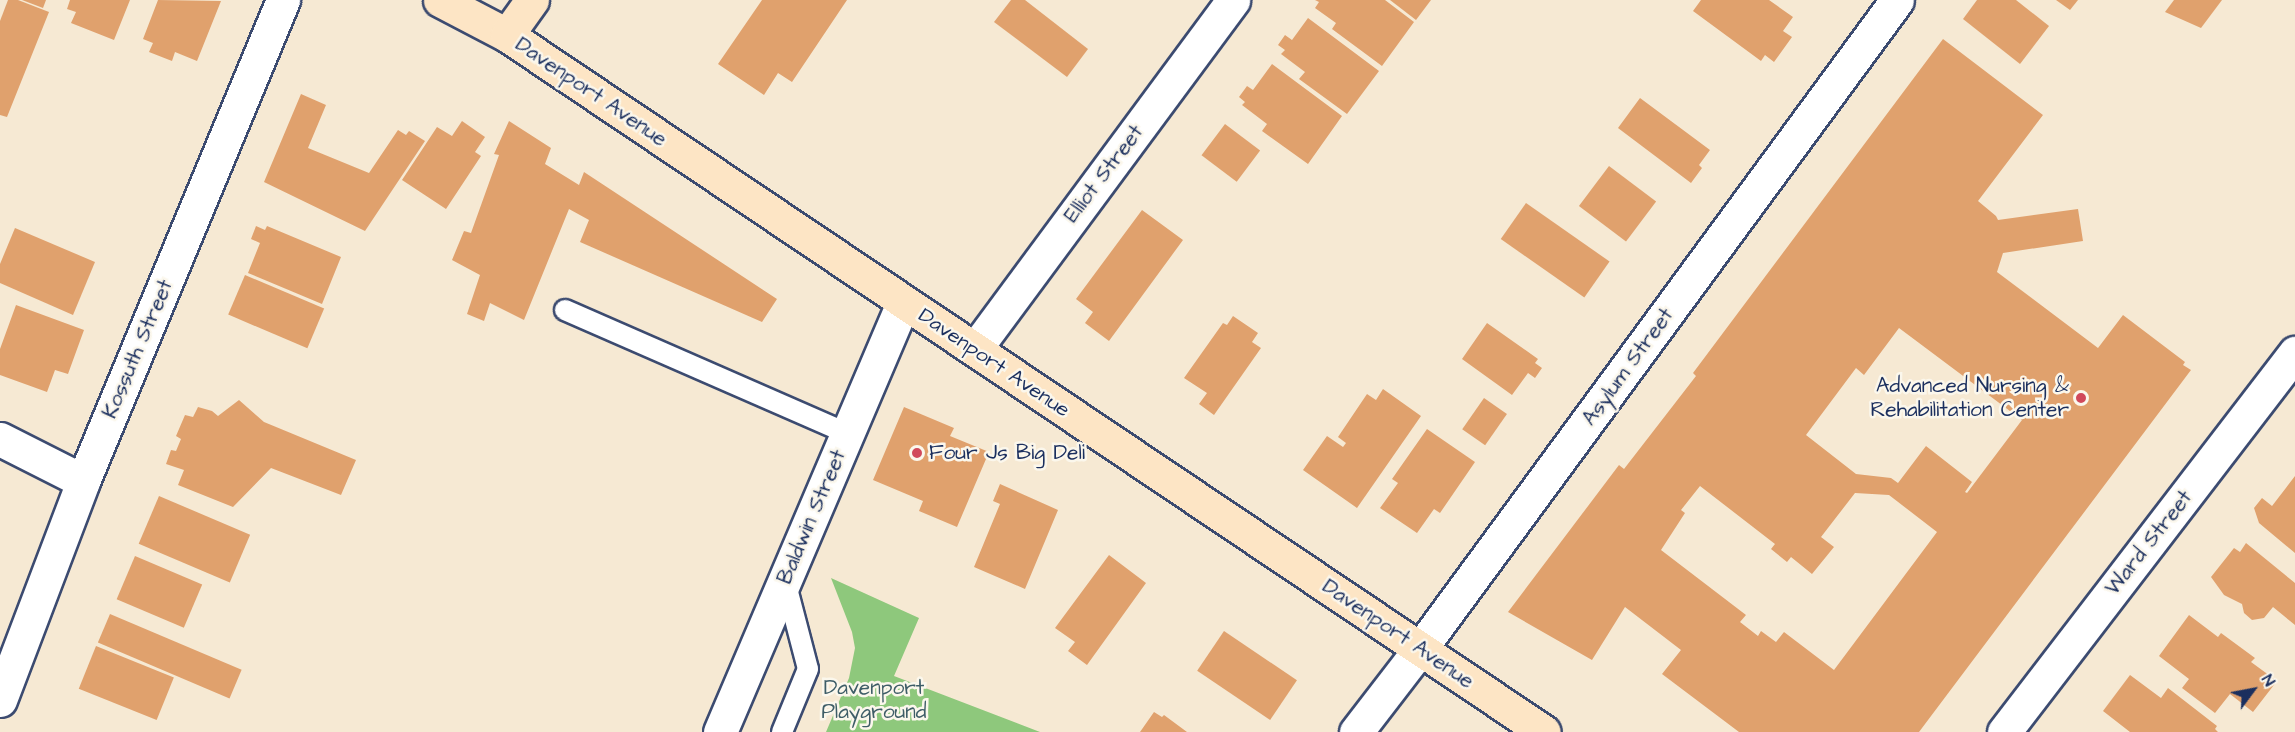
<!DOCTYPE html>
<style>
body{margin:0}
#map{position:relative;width:2295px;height:732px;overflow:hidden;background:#f6e9d3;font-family:"Architects Daughter",sans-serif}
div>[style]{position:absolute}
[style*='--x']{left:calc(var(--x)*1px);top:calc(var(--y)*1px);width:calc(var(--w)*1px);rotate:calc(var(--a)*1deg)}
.green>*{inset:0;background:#8ec87c}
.building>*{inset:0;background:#e0a16d;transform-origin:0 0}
.roads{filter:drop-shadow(2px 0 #3c4b70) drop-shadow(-2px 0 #3c4b70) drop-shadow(0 2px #3c4b70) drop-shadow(0 -2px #3c4b70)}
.service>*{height:20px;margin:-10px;padding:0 10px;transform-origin:10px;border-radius:10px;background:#fff}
.minor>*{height:33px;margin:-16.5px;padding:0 16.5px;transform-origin:16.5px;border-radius:16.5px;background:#fff}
.secondary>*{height:33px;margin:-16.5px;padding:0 16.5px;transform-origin:16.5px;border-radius:16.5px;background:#fde5c5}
.dots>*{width:16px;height:16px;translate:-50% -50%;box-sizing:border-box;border:3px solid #fbf7ec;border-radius:50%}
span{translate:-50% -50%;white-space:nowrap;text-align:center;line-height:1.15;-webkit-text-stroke:5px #fbf7ec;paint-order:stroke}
.street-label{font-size:21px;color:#1b2f5e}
.poi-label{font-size:21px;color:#1b2f5e}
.right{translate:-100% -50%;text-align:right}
.left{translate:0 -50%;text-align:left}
.park-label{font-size:21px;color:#3e5d67}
.north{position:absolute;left:2223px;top:660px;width:60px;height:60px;-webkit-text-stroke:4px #fbf7ec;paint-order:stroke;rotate:58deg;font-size:16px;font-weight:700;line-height:24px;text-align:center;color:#1b2f5e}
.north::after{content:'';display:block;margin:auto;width:21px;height:27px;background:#1b2f5e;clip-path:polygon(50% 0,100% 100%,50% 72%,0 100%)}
</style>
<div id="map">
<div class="green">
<i style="clip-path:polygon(831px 578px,919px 618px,894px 676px,1040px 732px,826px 732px,849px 678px,855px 648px,852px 632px)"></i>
</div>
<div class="building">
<i style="clip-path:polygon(8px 0,18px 0,49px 12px,7px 117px,0 115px,0 21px)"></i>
<i style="clip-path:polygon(22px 0,46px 0,43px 8px)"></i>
<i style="clip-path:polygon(70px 0,130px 0,114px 40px,71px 23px,76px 12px,67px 9px)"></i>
<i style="clip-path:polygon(158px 0,221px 1px,197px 61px,175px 52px,172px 61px,149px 52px,153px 43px,143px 39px)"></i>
<i style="clip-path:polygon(762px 0,847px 0,792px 82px,778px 73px,764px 95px,718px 64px)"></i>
<i style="clip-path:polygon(1011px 0,1025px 0,1088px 49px,1067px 77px,994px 22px)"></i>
<i style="clip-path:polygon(1315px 0,1385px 0,1414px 22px,1382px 66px,1332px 29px,1336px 23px,1315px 8px,1319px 2px)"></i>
<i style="clip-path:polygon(1390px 0,1431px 0,1416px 20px)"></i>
<i style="clip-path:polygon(1701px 0,1769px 0,1793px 17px,1783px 31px,1792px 37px,1774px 62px,1765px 55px,1761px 61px,1693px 11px)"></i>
<i style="clip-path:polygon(1977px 0,2016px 0,2049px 26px,2020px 64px,1963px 19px)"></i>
<i style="clip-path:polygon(2056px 0,2078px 0,2070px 10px)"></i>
<i style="clip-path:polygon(2174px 0,2222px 0,2201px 28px,2165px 12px)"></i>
<i style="clip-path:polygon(1308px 18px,1379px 71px,1347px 114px,1299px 79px,1305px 72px,1281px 54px,1285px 50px,1278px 45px,1285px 35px,1292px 40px)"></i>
<i style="clip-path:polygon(evenodd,1943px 39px,2043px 115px,1978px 201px,1996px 216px,1998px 220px,2078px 209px,2083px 241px,2003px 253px,1997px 272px,2098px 348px,2123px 315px,2185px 362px,2183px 365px,2191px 370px,1919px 732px,1739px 732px,1662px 674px,1681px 650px,1625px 607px,1592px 660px,1508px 612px,1619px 465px,1624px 469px,1696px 376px,1693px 373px,1943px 39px,1899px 328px,2022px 420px,1967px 493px,1965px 492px,1972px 482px,1926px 446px,1898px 483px,1891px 478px,1856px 474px,1806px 435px,1856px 368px,1864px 375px,1899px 328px,1943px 39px,1700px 486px,1775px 544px,1771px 549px,1787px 562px,1791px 557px,1812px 574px,1834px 547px,1821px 537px,1855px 493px,1889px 495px,1937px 532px,1834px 670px,1784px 632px,1776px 642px,1761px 631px,1758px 636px,1740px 622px,1746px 615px,1661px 550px,1685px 513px,1681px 510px,1700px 486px)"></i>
<i style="clip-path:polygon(1272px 64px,1342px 116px,1308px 164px,1262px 131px,1267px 124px,1242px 105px,1245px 102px,1239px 97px,1247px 86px,1253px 90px)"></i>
<i style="clip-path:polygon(301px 94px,326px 105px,308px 148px,369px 173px,398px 130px,406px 135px,409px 131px,425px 141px,365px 231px,264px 182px)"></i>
<i style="clip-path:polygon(1640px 98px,1710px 150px,1699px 165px,1702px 168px,1691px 183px,1618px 128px)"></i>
<i style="clip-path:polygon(462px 121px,485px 137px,475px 152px,481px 156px,446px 209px,402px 180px,437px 127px,452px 136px)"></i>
<i style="clip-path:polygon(509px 121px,551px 148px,545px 164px,579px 185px,584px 172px,777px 299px,762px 322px,580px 242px,589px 220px,569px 209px,524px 320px,490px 303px,484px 321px,467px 314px,480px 275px,452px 260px,464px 231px,471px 233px,499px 155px,494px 154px)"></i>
<i style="left:1225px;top:124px;width:44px;height:39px;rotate:37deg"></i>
<i style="left:1609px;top:166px;width:59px;height:50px;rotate:37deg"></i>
<i style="left:1526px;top:203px;width:102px;height:44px;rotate:35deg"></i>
<i style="clip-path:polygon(1142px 210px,1183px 240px,1109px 341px,1085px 323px,1093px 312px,1076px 299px)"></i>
<i style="clip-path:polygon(256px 226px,265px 230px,267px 226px,341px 257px,322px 304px,248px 273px,260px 243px,251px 239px)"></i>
<i style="clip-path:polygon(15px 228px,95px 262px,73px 315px,0 283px,0 264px)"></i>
<i style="left:245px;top:275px;width:86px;height:43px;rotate:23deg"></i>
<i style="clip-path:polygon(16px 305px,84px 330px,68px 374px,55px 370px,47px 392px,0 375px,0 349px)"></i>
<i style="clip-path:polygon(1233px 316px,1258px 333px,1252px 342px,1261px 348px,1214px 415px,1199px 404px,1207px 393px,1184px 378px,1223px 323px,1227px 325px)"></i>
<i style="clip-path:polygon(1487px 323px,1538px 359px,1535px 363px,1542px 368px,1535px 378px,1528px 373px,1512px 395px,1462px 359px)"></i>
<i style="clip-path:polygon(1383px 389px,1421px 416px,1357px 508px,1303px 470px,1327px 436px,1343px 447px,1346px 443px,1338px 437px,1367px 394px,1376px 400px)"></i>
<i style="left:1484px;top:398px;width:28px;height:38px;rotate:35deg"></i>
<i style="clip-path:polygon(239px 400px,264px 422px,356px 460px,341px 495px,271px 468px,233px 507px,178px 485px,184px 470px,166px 464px,171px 450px,176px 451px,181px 439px,176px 436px,185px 415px,193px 417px,198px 407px,212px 411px,218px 416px)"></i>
<i style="clip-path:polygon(904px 407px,954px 428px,950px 436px,989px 452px,957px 527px,919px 511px,923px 501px,873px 480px)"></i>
<i style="clip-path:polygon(1427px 429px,1475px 462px,1440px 513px,1434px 509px,1417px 533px,1380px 508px,1398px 483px,1392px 479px)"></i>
<i style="clip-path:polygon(2295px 476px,2295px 553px,2259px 523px,2254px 508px,2262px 498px,2272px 506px)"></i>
<i style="clip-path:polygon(1000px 484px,1058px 510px,1025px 589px,974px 567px,1000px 504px,993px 501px)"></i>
<i style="left:159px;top:496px;width:99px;height:52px;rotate:23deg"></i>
<i style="clip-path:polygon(2246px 543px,2295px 583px,2295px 625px,2273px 607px,2264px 618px,2252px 620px,2244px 613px,2242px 604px,2224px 595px,2211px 577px,2234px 548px,2240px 552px)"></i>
<i style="clip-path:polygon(1109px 555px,1146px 583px,1087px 665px,1068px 651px,1075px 642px,1055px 628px)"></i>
<i style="left:135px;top:556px;width:73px;height:47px;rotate:23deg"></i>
<i style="left:110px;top:614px;width:143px;height:31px;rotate:23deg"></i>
<i style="clip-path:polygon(2189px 615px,2218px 637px,2221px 633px,2255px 658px,2251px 662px,2277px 681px,2253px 712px,2230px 694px,2215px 713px,2182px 688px,2189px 679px,2159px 656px)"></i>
<i style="left:1224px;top:631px;width:88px;height:48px;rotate:34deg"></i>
<i style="left:96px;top:646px;width:84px;height:46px;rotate:22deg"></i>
<i style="clip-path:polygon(2130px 675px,2161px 698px,2168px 688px,2217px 726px,2215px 729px,2218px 732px,2130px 732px,2103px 711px)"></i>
<i style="clip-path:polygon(1154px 712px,1162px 717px,1164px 715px,1187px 732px,1140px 732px)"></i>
</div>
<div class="roads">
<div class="service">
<i style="--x:565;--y:310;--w:308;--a:23.6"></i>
<i style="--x:782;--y:732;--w:68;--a:-67.6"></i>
<i style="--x:808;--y:669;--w:91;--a:-104.6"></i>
</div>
<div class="minor">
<i style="--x:975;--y:349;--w:434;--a:-53.5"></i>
<i style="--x:0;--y:439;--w:93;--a:26.8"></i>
<i style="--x:0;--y:700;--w:234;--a:-69.2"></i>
<i style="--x:83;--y:481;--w:521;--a:-67.42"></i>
<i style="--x:720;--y:732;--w:467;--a:-66.9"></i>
<i style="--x:1356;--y:732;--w:105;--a:-52.4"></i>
<i style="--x:1420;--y:649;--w:805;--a:-53.68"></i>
<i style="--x:2004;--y:732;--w:478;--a:-52.5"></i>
</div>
<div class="secondary">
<i style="--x:440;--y:0;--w:76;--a:27.6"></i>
<i style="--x:507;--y:35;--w:1249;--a:33.91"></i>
<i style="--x:507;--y:35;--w:43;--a:-54.5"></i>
</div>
</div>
<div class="dots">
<i style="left:2081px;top:398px;background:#d1495b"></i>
<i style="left:917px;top:453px;background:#d1495b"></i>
</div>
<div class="street-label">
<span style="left:591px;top:92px;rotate:34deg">Davenport Avenue</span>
<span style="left:1104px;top:174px;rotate:-53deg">Elliot Street</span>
<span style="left:138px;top:349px;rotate:-67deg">Kossuth Street</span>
<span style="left:994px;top:363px;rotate:34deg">Davenport Avenue</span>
<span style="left:1628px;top:367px;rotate:-54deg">Asylum Street</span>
<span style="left:812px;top:517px;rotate:-67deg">Baldwin Street</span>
<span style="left:2149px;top:543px;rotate:-52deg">Ward Street</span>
<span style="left:1398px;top:634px;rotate:34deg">Davenport Avenue</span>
</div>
<div class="poi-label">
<span class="right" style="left:2069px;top:398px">Advanced Nursing &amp;<br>Rehabilitation Center</span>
<span class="left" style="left:929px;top:453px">Four Js Big Deli</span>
</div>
<div class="park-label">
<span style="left:874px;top:700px">Davenport<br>Playground</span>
</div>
<div class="north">N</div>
</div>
